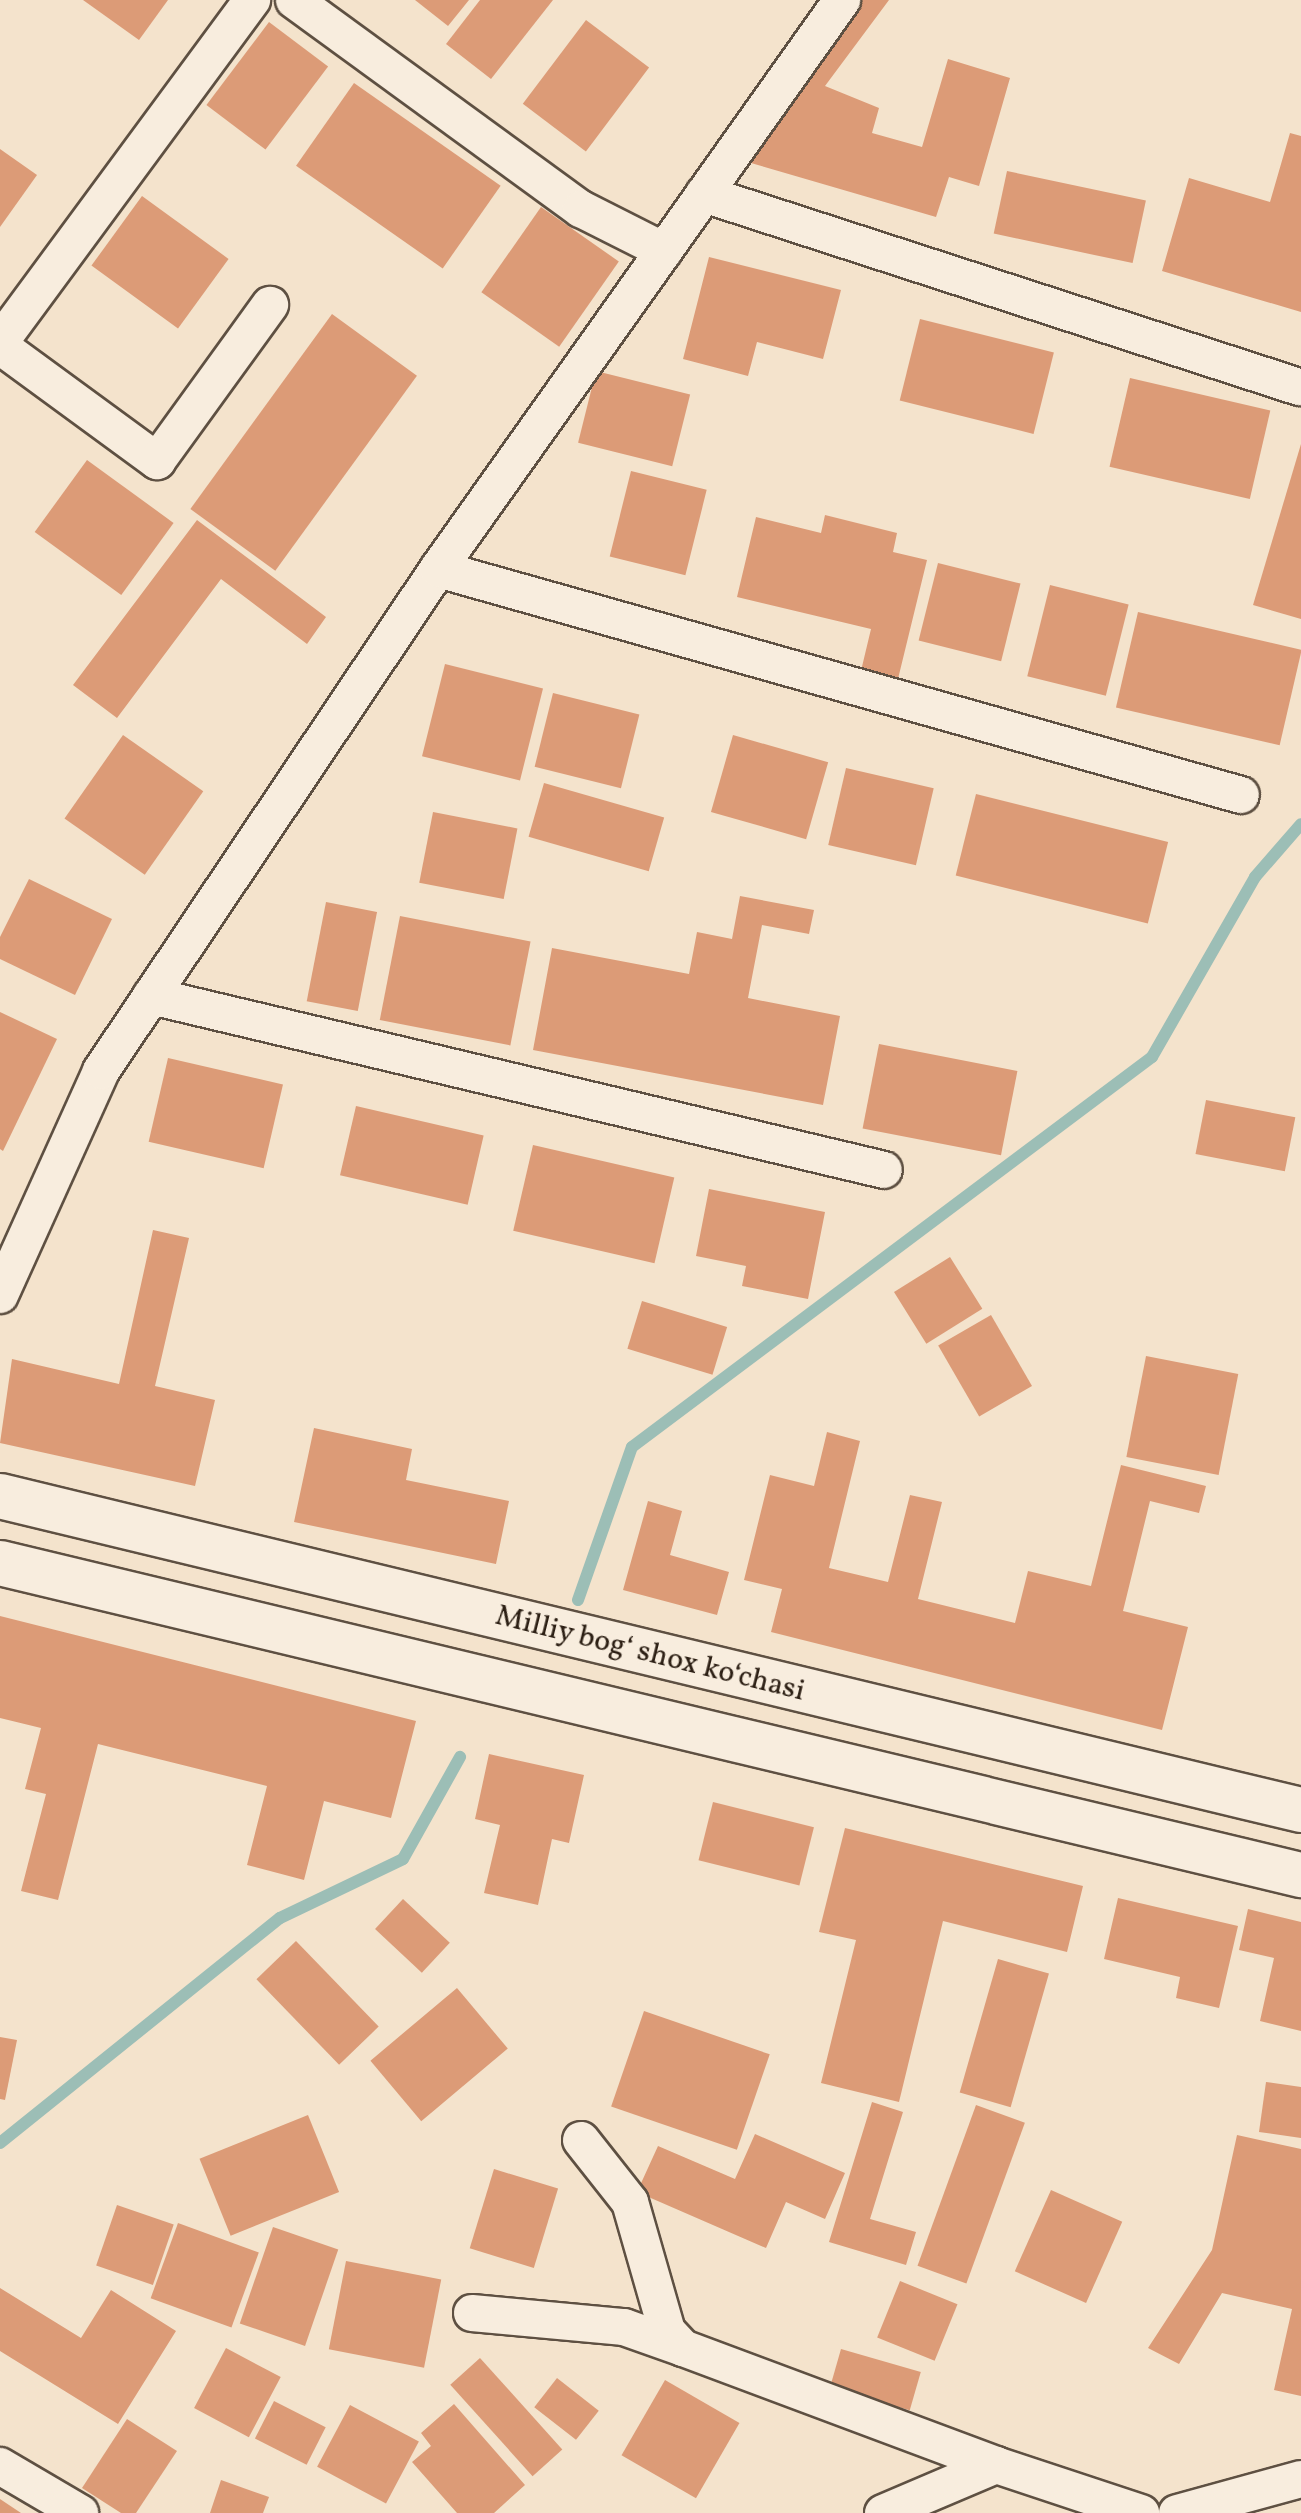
<!DOCTYPE html>
<meta charset="utf-8">
<style>
body{margin:0}
#map{position:relative;width:1301px;height:2513px;overflow:hidden;background:#f4e3cc;font-family:Vollkorn,serif}
div>[style]{position:absolute}
[style*='--x']{left:calc(var(--x)*1px);top:calc(var(--y)*1px);width:calc(var(--w)*1px);rotate:calc(var(--a)*1deg)}
.stream>*{height:12px;margin:-6px;padding:0 6px;transform-origin:6px;border-radius:6px;background:#9cbeb6}
.building>*{inset:0;background:#dc9b77;transform-origin:0 0}
.roads{filter:drop-shadow(2px 0 #5e5042) drop-shadow(-2px 0 #5e5042) drop-shadow(0 2px #5e5042) drop-shadow(0 -2px #5e5042)}
.street>*{height:36px;margin:-18px;padding:0 18px;transform-origin:18px;border-radius:18px;background:#f8edde}
.secondary>*{height:44px;margin:-22px;padding:0 22px;transform-origin:22px;border-radius:22px;background:#f8edde}
span{translate:-50% -50%;white-space:nowrap;text-align:center;line-height:1.15;-webkit-text-stroke:7px #f8edde;paint-order:stroke}
.street-label{font-size:30px;color:#2c1f14}
</style>
<div id="map">
<div class="stream">
<i style="--x:578;--y:1600;--w:162;--a:-70.6"></i>
<i style="--x:632;--y:1447;--w:650;--a:-36.87"></i>
<i style="--x:1152;--y:1057;--w:207;--a:-60.2"></i>
<i style="--x:1255;--y:877;--w:70;--a:-49"></i>
<i style="--x:0;--y:2143;--w:359;--a:-38.8"></i>
<i style="--x:280;--y:1918;--w:136;--a:-25.6"></i>
<i style="--x:403;--y:1859;--w:117;--a:-60.8"></i>
</div>
<div class="building">
<i style="clip-path:polygon(83px 0,168px 0,139px 40px)"></i>
<i style="clip-path:polygon(415px 0,469px 0,448px 26px)"></i>
<i style="clip-path:polygon(480px 0,553px 0,491px 79px,446px 44px)"></i>
<i style="clip-path:polygon(861px 0,889px 0,825px 86px,879px 108px,872px 133px,922px 147px,948px 59px,1010px 78px,979px 186px,949px 177px,936px 217px,751px 163px)"></i>
<i style="left:586px;top:20px;width:79px;height:105px;rotate:37deg"></i>
<i style="left:269px;top:22px;width:74px;height:104px;rotate:37deg"></i>
<i style="left:354px;top:83px;width:179px;height:101px;rotate:35deg"></i>
<i style="clip-path:polygon(1290px 133px,1301px 136px,1301px 312px,1162px 271px,1189px 178px,1270px 202px)"></i>
<i style="clip-path:polygon(0 149px,37px 175px,0 227px)"></i>
<i style="left:1007px;top:171px;width:142px;height:64px;rotate:12deg"></i>
<i style="left:142px;top:196px;width:107px;height:86px;rotate:36deg"></i>
<i style="left:541px;top:207px;width:95px;height:104px;rotate:35deg"></i>
<i style="clip-path:polygon(709px 257px,841px 290px,823px 359px,757px 342px,748px 376px,683px 359px)"></i>
<i style="left:332px;top:314px;width:105px;height:241px;rotate:36deg"></i>
<i style="left:920px;top:319px;width:138px;height:84px;rotate:14deg"></i>
<i style="left:596px;top:371px;width:97px;height:74px;rotate:14deg"></i>
<i style="left:1130px;top:378px;width:144px;height:91px;rotate:13deg"></i>
<i style="clip-path:polygon(1301px 444px,1301px 619px,1253px 605px)"></i>
<i style="left:87px;top:460px;width:107px;height:89px;rotate:36deg"></i>
<i style="left:631px;top:471px;width:78px;height:88px;rotate:14deg"></i>
<i style="clip-path:polygon(825px 515px,897px 533px,893px 552px,927px 560px,897px 683px,860px 675px,871px 629px,737px 597px,756px 517px,821px 533px)"></i>
<i style="clip-path:polygon(197px 520px,326px 617px,307px 644px,221px 579px,117px 718px,73px 685px)"></i>
<i style="left:938px;top:563px;width:85px;height:80px;rotate:14deg"></i>
<i style="left:1050px;top:585px;width:81px;height:94px;rotate:14deg"></i>
<i style="left:1138px;top:612px;width:168px;height:98px;rotate:13deg"></i>
<i style="left:445px;top:664px;width:101px;height:95px;rotate:14deg"></i>
<i style="left:553px;top:693px;width:89px;height:76px;rotate:14deg"></i>
<i style="left:123px;top:735px;width:98px;height:102px;rotate:35deg"></i>
<i style="left:733px;top:735px;width:99px;height:80px;rotate:16deg"></i>
<i style="left:846px;top:768px;width:90px;height:79px;rotate:13deg"></i>
<i style="left:544px;top:783px;width:125px;height:56px;rotate:16deg"></i>
<i style="left:976px;top:794px;width:198px;height:84px;rotate:14deg"></i>
<i style="left:433px;top:812px;width:86px;height:72px;rotate:11deg"></i>
<i style="clip-path:polygon(29px 879px,112px 919px,75px 995px,0 959px,0 937px)"></i>
<i style="clip-path:polygon(740px 896px,814px 910px,809px 934px,762px 925px,748px 998px,840px 1016px,823px 1105px,533px 1050px,552px 948px,689px 974px,697px 932px,732px 939px)"></i>
<i style="left:326px;top:902px;width:52px;height:101px;rotate:11deg"></i>
<i style="left:400px;top:916px;width:133px;height:106px;rotate:11deg"></i>
<i style="clip-path:polygon(0 1012px,57px 1039px,3px 1151px,0 1149px)"></i>
<i style="left:879px;top:1044px;width:141px;height:86px;rotate:11deg"></i>
<i style="left:168px;top:1058px;width:118px;height:86px;rotate:13deg"></i>
<i style="left:1206px;top:1100px;width:91px;height:55px;rotate:11deg"></i>
<i style="left:356px;top:1106px;width:131px;height:71px;rotate:13deg"></i>
<i style="left:533px;top:1145px;width:145px;height:88px;rotate:13deg"></i>
<i style="clip-path:polygon(709px 1189px,825px 1212px,808px 1299px,742px 1286px,746px 1266px,696px 1256px)"></i>
<i style="clip-path:polygon(153px 1230px,189px 1238px,155px 1386px,215px 1400px,195px 1486px,0 1443px,12px 1359px,119px 1384px)"></i>
<i style="left:950px;top:1257px;width:61px;height:66px;rotate:58deg"></i>
<i style="left:642px;top:1301px;width:89px;height:50px;rotate:17deg"></i>
<i style="left:991px;top:1315px;width:82px;height:61px;rotate:60deg"></i>
<i style="left:1146px;top:1356px;width:94px;height:103px;rotate:11deg"></i>
<i style="clip-path:polygon(314px 1428px,412px 1449px,406px 1480px,509px 1501px,496px 1564px,294px 1522px)"></i>
<i style="clip-path:polygon(827px 1432px,860px 1441px,829px 1568px,888px 1582px,910px 1495px,942px 1502px,918px 1599px,1015px 1623px,1028px 1571px,1091px 1586px,1121px 1465px,1206px 1486px,1199px 1513px,1150px 1501px,1123px 1611px,1188px 1627px,1162px 1730px,771px 1632px,782px 1589px,744px 1580px,770px 1475px,814px 1486px)"></i>
<i style="clip-path:polygon(648px 1501px,682px 1511px,670px 1555px,729px 1572px,717px 1615px,623px 1590px)"></i>
<i style="clip-path:polygon(0 1616px,416px 1721px,391px 1818px,324px 1801px,304px 1880px,247px 1865px,267px 1786px,98px 1744px,58px 1900px,21px 1891px,46px 1794px,25px 1789px,41px 1728px,0 1718px)"></i>
<i style="clip-path:polygon(489px 1754px,584px 1775px,569px 1843px,552px 1839px,538px 1905px,484px 1893px,500px 1825px,475px 1819px)"></i>
<i style="left:713px;top:1802px;width:104px;height:60px;rotate:14deg"></i>
<i style="clip-path:polygon(845px 1828px,1083px 1886px,1067px 1952px,943px 1921px,899px 2102px,821px 2083px,856px 1940px,819px 1932px)"></i>
<i style="clip-path:polygon(1118px 1898px,1238px 1926px,1219px 2008px,1176px 1998px,1180px 1977px,1104px 1959px)"></i>
<i style="left:403px;top:1899px;width:64px;height:41px;rotate:43deg"></i>
<i style="clip-path:polygon(1248px 1909px,1301px 1922px,1301px 2031px,1260px 2021px,1274px 1958px,1239px 1950px)"></i>
<i style="left:296px;top:1941px;width:119px;height:55px;rotate:46deg"></i>
<i style="left:998px;top:1959px;width:53px;height:139px;rotate:16deg"></i>
<i style="left:457px;top:1988px;width:79px;height:113px;rotate:50deg"></i>
<i style="left:644px;top:2011px;width:133px;height:101px;rotate:19deg"></i>
<i style="clip-path:polygon(0 2037px,17px 2040px,5px 2100px,0 2099px)"></i>
<i style="clip-path:polygon(1266px 2082px,1301px 2087px,1301px 2138px,1259px 2132px)"></i>
<i style="clip-path:polygon(872px 2102px,903px 2112px,870px 2219px,916px 2232px,906px 2265px,829px 2242px)"></i>
<i style="left:976px;top:2105px;width:52px;height:171px;rotate:20deg"></i>
<i style="left:308px;top:2115px;width:83px;height:117px;rotate:68deg"></i>
<i style="clip-path:polygon(755px 2134px,845px 2173px,825px 2219px,786px 2202px,766px 2248px,637px 2192px,658px 2146px,735px 2179px)"></i>
<i style="clip-path:polygon(1237px 2135px,1301px 2149px,1301px 2396px,1274px 2390px,1292px 2309px,1222px 2293px,1179px 2364px,1148px 2348px,1212px 2250px)"></i>
<i style="left:494px;top:2169px;width:67px;height:83px;rotate:17deg"></i>
<i style="left:1051px;top:2190px;width:78px;height:89px;rotate:24deg"></i>
<i style="left:117px;top:2205px;width:60px;height:64px;rotate:19deg"></i>
<i style="left:178px;top:2223px;width:86px;height:80px;rotate:20deg"></i>
<i style="left:273px;top:2227px;width:69px;height:102px;rotate:19deg"></i>
<i style="left:346px;top:2261px;width:97px;height:90px;rotate:11deg"></i>
<i style="left:900px;top:2281px;width:62px;height:61px;rotate:22deg"></i>
<i style="clip-path:polygon(0 2288px,81px 2338px,111px 2290px,176px 2331px,118px 2424px,0 2351px)"></i>
<i style="left:226px;top:2348px;width:62px;height:68px;rotate:28deg"></i>
<i style="left:841px;top:2349px;width:83px;height:40px;rotate:16deg"></i>
<i style="left:480px;top:2358px;width:123px;height:40px;rotate:48deg"></i>
<i style="left:557px;top:2378px;width:53px;height:37px;rotate:38deg"></i>
<i style="left:665px;top:2380px;width:86px;height:87px;rotate:30deg"></i>
<i style="left:274px;top:2401px;width:58px;height:42px;rotate:27deg"></i>
<i style="clip-path:polygon(454px 2404px,525px 2485px,494px 2513px,457px 2513px,412px 2462px,431px 2446px,421px 2433px)"></i>
<i style="left:350px;top:2405px;width:78px;height:70px;rotate:28deg"></i>
<i style="clip-path:polygon(127px 2419px,177px 2451px,136px 2513px,121px 2513px,82px 2488px)"></i>
<i style="clip-path:polygon(221px 2480px,269px 2497px,263px 2513px,210px 2513px)"></i>
<i style="clip-path:polygon(0 2499px,21px 2513px,0 2513px)"></i>
</div>
<div class="roads">
<div class="street">
<i style="--x:294;--y:0;--w:355;--a:36.1"></i>
<i style="--x:581;--y:209;--w:93;--a:26.8"></i>
<i style="--x:704;--y:194;--w:626;--a:17.97"></i>
<i style="--x:0;--y:342;--w:425;--a:-53.6"></i>
<i style="--x:0;--y:346;--w:195;--a:36.2"></i>
<i style="--x:157;--y:461;--w:193;--a:-54.1"></i>
<i style="--x:438;--y:569;--w:834;--a:15.72"></i>
<i style="--x:151;--y:996;--w:753;--a:13.35"></i>
<i style="--x:0;--y:1295;--w:246;--a:-65.7"></i>
<i style="--x:101;--y:1071;--w:605;--a:-56.13"></i>
<i style="--x:438;--y:569;--w:698;--a:-54.62"></i>
<i style="--x:581;--y:2140;--w:79;--a:51.7"></i>
<i style="--x:630;--y:2202;--w:134;--a:74"></i>
<i style="--x:667;--y:2331;--w:23;--a:47"></i>
<i style="--x:683;--y:2348;--w:334;--a:20.5"></i>
<i style="--x:472;--y:2313;--w:153;--a:5.3"></i>
<i style="--x:624;--y:2327;--w:63;--a:19.6"></i>
<i style="--x:0;--y:2466;--w:93;--a:30.4"></i>
<i style="--x:883;--y:2513;--w:123;--a:-23"></i>
<i style="--x:996;--y:2465;--w:153;--a:18.3"></i>
<i style="--x:1177;--y:2513;--w:129;--a:-15.3"></i>
</div>
<div class="secondary">
<i style="--x:0;--y:1496;--w:1338;--a:13.57"></i>
<i style="--x:0;--y:1563;--w:1338;--a:13.49"></i>
</div>
</div>
<div class="street-label">
<span style="left:650px;top:1654px;rotate:14deg">Milliy bog‘ shox ko‘chasi</span>
</div>
</div>
